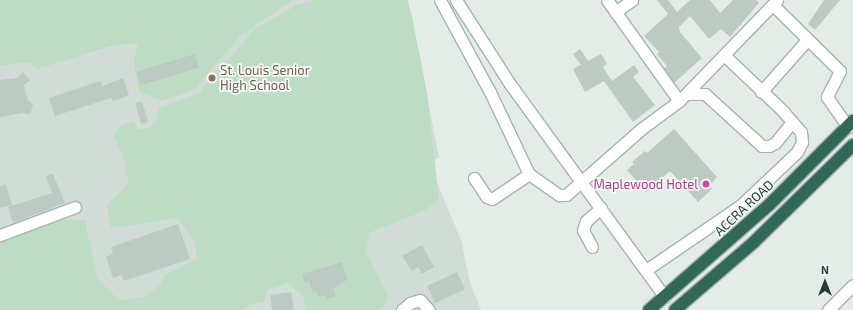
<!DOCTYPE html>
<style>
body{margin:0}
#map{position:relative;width:853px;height:310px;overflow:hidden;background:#e4ece8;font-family:"Exo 2",sans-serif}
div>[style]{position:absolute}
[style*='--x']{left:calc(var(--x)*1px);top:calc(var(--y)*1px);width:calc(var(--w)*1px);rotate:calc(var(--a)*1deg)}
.built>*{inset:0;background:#d2dcd7}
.green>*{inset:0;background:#bedcc4}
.building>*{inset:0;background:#bccac3;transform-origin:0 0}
.roads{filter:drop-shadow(1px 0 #a7b4ae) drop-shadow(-1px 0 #a7b4ae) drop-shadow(0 1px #a7b4ae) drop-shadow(0 -1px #a7b4ae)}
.minor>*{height:11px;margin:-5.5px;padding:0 5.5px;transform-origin:5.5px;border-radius:5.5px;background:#fff}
.highway>*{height:12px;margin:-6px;padding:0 6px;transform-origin:6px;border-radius:6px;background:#326858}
.dots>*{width:11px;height:11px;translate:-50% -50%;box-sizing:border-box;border:2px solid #f4f9f6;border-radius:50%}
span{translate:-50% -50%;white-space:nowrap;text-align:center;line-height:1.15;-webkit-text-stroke:3.5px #f4f9f6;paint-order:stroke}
.education-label{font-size:13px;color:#785e54}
.left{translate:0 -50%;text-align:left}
.hotel-label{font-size:13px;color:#b23c85}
.right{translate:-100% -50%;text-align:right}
.street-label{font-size:13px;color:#243d34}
.north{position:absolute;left:805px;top:262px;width:40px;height:40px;-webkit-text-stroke:3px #f4f9f6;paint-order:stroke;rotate:0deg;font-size:11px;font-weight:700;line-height:16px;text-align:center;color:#243d34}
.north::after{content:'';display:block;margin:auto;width:14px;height:18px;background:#243d34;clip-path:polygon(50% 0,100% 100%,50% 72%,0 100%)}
</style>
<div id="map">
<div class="built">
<i style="clip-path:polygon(0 0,408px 0,439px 157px,429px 163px,461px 240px,470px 282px,481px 310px,0 310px)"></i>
</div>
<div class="green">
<i style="clip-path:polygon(0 0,292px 0,292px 1px,240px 36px,195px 89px,162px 101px,139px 92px,134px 63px,138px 44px,114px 45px,38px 69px,29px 62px,0 66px)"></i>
<i style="clip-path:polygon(314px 0,407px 0,412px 17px,427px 92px,439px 200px,424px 211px,369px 233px,366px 252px,388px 297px,384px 307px,377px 310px,307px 310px,303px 296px,288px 283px,268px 290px,264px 302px,251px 304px,241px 310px,0 310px,0 240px,51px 219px,85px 220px,97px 278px,119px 300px,145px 297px,159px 286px,165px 275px,197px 258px,193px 238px,177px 218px,111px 228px,107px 205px,129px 182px,122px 154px,113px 135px,120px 126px,135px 121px,136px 129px,148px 128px,156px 121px,159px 108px,198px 94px,255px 29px,297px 5px)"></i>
</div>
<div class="building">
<i style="clip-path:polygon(657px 0,668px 0,677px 12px,690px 0,710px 0,720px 13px,733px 0,756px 0,759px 3px,730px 37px,721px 29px,709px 39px,690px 16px,679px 27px,680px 32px,702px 58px,674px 83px,664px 68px,667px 66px,657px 54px,659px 52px,644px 36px,668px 14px)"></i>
<i style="clip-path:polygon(824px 0,840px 0,815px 30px,808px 24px)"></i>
<i style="clip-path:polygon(580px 49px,588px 61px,601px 54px,607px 64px,603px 67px,612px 81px,634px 65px,639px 72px,633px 77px,655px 105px,633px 122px,604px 81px,585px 92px,573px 69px,581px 65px,573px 54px)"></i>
<i style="left:195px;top:54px;width:14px;height:61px;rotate:73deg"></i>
<i style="clip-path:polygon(23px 72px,30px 80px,24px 85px,28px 100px,33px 105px,30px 115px,23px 113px,0 117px,0 80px,17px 78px)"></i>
<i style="clip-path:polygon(123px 78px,129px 95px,113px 101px,111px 98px,55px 116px,49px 98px,100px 81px,102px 86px)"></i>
<i style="left:142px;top:101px;width:22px;height:7px;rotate:74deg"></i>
<i style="clip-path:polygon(674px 129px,717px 177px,709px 186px,712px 189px,698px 202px,670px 171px,646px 192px,627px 170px,634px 164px,632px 162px,645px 151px,647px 153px)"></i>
<i style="clip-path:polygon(53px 174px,65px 203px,13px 223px,8px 207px,52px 193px,46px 176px)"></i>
<i style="clip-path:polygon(6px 184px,12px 205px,0 208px,0 186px)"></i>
<i style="clip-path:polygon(178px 224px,190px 259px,124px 281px,121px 275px,113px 278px,106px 257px,113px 254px,111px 247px)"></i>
<i style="clip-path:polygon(422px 245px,434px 267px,422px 274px,418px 267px,412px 271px,402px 256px)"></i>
<i style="clip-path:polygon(342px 262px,347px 280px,334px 288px,336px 296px,327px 299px,326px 295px,318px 297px,316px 292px,313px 293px,309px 281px,305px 283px,302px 274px)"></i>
<i style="left:457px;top:272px;width:19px;height:33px;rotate:65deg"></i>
<i style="clip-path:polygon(291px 292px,294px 310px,272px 310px,270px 295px)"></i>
</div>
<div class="roads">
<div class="minor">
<i style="--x:440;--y:0;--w:105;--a:61.5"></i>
<i style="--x:490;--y:92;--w:91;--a:64.6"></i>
<i style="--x:529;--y:174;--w:37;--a:35"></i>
<i style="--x:559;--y:195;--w:7;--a:0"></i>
<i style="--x:566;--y:195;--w:100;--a:-41.3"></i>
<i style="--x:641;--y:129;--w:47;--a:-36.4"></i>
<i style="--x:679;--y:101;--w:141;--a:-45.9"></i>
<i style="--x:456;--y:0;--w:100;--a:57.3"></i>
<i style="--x:510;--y:84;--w:263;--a:54"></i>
<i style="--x:607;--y:0;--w:124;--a:54.5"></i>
<i style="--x:773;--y:5;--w:94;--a:44.6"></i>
<i style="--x:840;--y:71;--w:29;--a:117"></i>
<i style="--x:827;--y:97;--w:37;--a:55"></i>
<i style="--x:615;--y:12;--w:21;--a:-35"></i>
<i style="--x:761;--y:92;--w:69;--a:-48.5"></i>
<i style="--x:687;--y:94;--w:18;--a:0"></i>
<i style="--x:705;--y:94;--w:77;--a:42.4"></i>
<i style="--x:762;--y:146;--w:7;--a:0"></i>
<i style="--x:769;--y:146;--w:7;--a:-27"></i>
<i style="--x:775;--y:143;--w:27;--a:-51"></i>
<i style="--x:474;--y:178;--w:23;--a:56"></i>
<i style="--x:487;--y:197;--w:5;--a:22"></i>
<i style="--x:492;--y:199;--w:45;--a:-34"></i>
<i style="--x:0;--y:235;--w:80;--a:-20.5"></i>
<i style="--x:592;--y:247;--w:19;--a:-118"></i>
<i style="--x:583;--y:230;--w:9;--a:-72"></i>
<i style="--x:586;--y:221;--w:20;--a:-41"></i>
<i style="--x:646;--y:270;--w:115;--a:-34.4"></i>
<i style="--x:741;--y:205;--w:77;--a:-43.4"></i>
<i style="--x:797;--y:152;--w:11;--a:-63"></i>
<i style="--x:802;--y:142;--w:10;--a:-96"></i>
<i style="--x:801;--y:132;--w:28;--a:-131"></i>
<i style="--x:783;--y:111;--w:81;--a:-136.5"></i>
<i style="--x:402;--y:310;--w:11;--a:-41"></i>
<i style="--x:410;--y:303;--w:10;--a:-17"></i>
<i style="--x:420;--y:300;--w:13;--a:48"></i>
<i style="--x:828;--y:310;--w:35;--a:-45"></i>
</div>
<div class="highway">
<i style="--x:649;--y:310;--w:159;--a:-41.2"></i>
<i style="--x:769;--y:205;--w:119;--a:-45"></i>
<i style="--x:675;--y:310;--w:104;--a:-40.7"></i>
<i style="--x:754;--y:242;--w:139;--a:-44.4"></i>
</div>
</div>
<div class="dots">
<i style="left:212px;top:78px;background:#8d6e63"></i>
<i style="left:706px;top:184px;background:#d1479c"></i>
</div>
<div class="education-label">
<span class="left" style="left:220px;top:78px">St. Louis Senior<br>High School</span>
</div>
<div class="hotel-label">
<span class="right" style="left:698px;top:184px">Maplewood Hotel</span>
</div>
<div class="street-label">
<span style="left:744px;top:208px;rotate:-43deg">ACCRA ROAD</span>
</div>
<div class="north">N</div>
</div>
